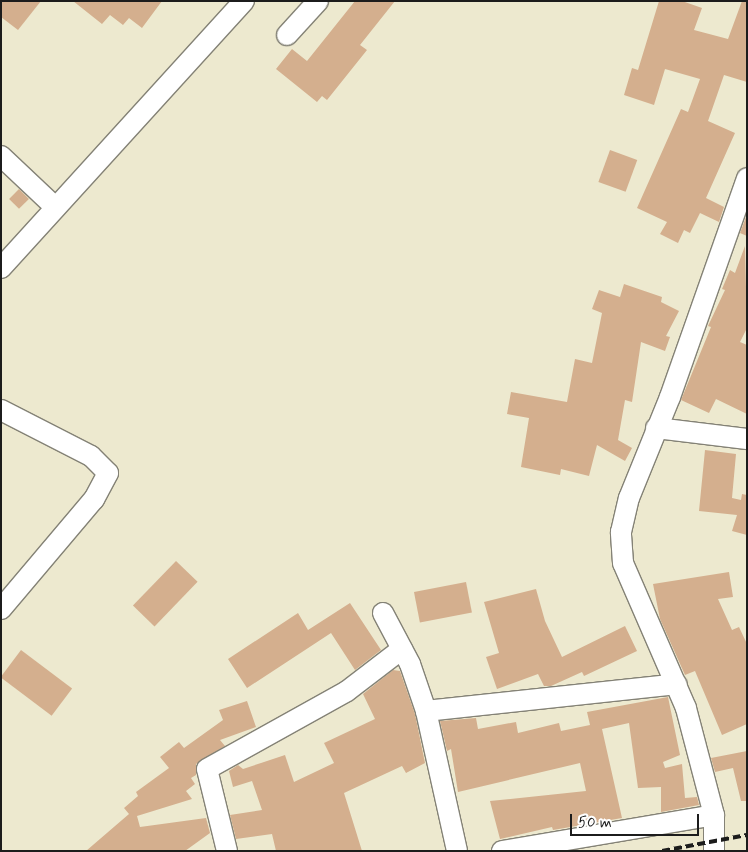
<!DOCTYPE html>
<style>
body{margin:0}
#map{position:relative;width:748px;height:852px;overflow:hidden;background:#ede9cf;font-family:Mynerve,sans-serif}
div>[style]{position:absolute}
[style*='--x']{left:calc(var(--x)*1px);top:calc(var(--y)*1px);width:calc(var(--w)*1px);rotate:calc(var(--a)*1deg)}
.building>*{inset:0;background:#d4af8e;transform-origin:0 0}
.roads{filter:drop-shadow(1px 0 #848276) drop-shadow(-1px 0 #848276) drop-shadow(0 1px #848276) drop-shadow(0 -1px #848276)}
.minor>*{height:20px;margin:-10px;padding:0 10px;transform-origin:10px;border-radius:10px;background:#fff}
.rail>*{height:4px;margin-top:-2px;transform-origin:0;background:repeating-linear-gradient(90deg,#1c1c1c 0 8px,transparent 0 12px)}
span{translate:-50% -50%;white-space:nowrap;text-align:center;line-height:1.15;-webkit-text-stroke:4px #fff;paint-order:stroke}
.frame{position:absolute;inset:0;border:2px solid #1c1c1c;pointer-events:none}
.scale{position:absolute;left:570px;top:814px;width:129px;height:22px;box-sizing:border-box;border:2px solid #1c1c1c;border-top:0;padding-left:6px;font-size:15px;line-height:18px;white-space:nowrap;color:#1c1c1c;-webkit-text-stroke:4px #fff;paint-order:stroke}
</style>
<div id="map">
<div class="building">
<i style="clip-path:polygon(1px 1px,41px 1px,18px 30px,1px 17px)"></i>
<i style="clip-path:polygon(73px 1px,162px 1px,142px 28px,129px 18px,123px 25px,110px 15px,102px 24px)"></i>
<i style="clip-path:polygon(355px 1px,395px 1px,360px 45px,367px 50px,327px 100px,322px 96px,317px 102px,276px 69px,292px 49px,307px 61px)"></i>
<i style="clip-path:polygon(659px 1px,682px 1px,702px 8px,694px 30px,728px 39px,742px 1px,747px 1px,747px 82px,724px 75px,708px 121px,735px 133px,706px 198px,724px 207px,719px 222px,700px 213px,690px 233px,684px 230px,678px 243px,660px 234px,667px 222px,637px 208px,681px 109px,688px 112px,700px 79px,665px 69px,654px 105px,624px 95px,632px 68px,638px 70px)"></i>
<i style="left:610px;top:150px;width:29px;height:34px;rotate:20deg"></i>
<i style="left:19px;top:189px;width:14px;height:14px;rotate:45deg"></i>
<i style="clip-path:polygon(746px 217px,747px 218px,747px 236px,740px 233px)"></i>
<i style="clip-path:polygon(745px 246px,747px 328px,740px 342px,747px 345px,747px 414px,716px 399px,709px 413px,681px 400px,711px 327px,708px 326px,725px 290px,722px 289px,730px 270px,735px 273px)"></i>
<i style="clip-path:polygon(624px 284px,662px 297px,661px 302px,679px 311px,666px 336px,670px 337px,665px 351px,641px 342px,632px 402px,625px 400px,618px 440px,632px 448px,625px 461px,597px 445px,589px 476px,561px 469px,560px 475px,521px 467px,529px 418px,507px 414px,511px 392px,567px 402px,575px 359px,592px 363px,602px 313px,592px 309px,599px 290px,620px 297px)"></i>
<i style="clip-path:polygon(705px 450px,736px 454px,732px 498px,741px 500px,742px 494px,747px 495px,747px 535px,732px 531px,737px 515px,699px 511px)"></i>
<i style="left:176px;top:561px;width:30px;height:62px;rotate:44deg"></i>
<i style="clip-path:polygon(729px 572px,733px 597px,718px 599px,732px 630px,739px 627px,747px 644px,747px 724px,722px 735px,695px 671px,685px 675px,660px 619px,653px 584px)"></i>
<i style="left:466px;top:582px;width:31px;height:53px;rotate:79deg"></i>
<i style="clip-path:polygon(536px 589px,545px 621px,562px 657px,625px 626px,637px 651px,584px 676px,582px 672px,551px 686px,544px 686px,538px 674px,497px 689px,486px 657px,499px 653px,484px 602px)"></i>
<i style="clip-path:polygon(350px 603px,381px 650px,355px 670px,331px 633px,247px 688px,228px 659px,298px 613px,308px 630px)"></i>
<i style="left:21px;top:650px;width:64px;height:34px;rotate:37deg"></i>
<i style="clip-path:polygon(393px 670px,400px 671px,415px 714px,425px 763px,406px 773px,402px 766px,344px 793px,362px 851px,276px 851px,272px 834px,236px 839px,230px 815px,262px 810px,252px 781px,233px 787px,229px 771px,238px 765px,243px 769px,285px 755px,294px 782px,334px 763px,324px 743px,375px 719px,363px 694px)"></i>
<i style="clip-path:polygon(668px 697px,680px 755px,663px 762px,665px 768px,682px 764px,685px 798px,697px 797px,699px 805px,661px 812px,661px 787px,638px 788px,629px 723px,602px 729px,622px 818px,553px 830px,552px 827px,500px 839px,490px 801px,586px 791px,580px 763px,458px 792px,451px 749px,447px 751px,440px 721px,476px 718px,478px 729px,516px 722px,518px 733px,559px 723px,561px 731px,590px 725px,587px 712px)"></i>
<i style="clip-path:polygon(247px 701px,256px 727px,220px 740px,225px 746px,196px 764px,196px 775px,191px 778px,195px 784px,186px 791px,192px 799px,137px 816px,140px 827px,206px 818px,210px 833px,185px 851px,86px 851px,129px 814px,124px 808px,138px 796px,136px 792px,169px 768px,160px 757px,179px 742px,184px 748px,223px 720px,219px 710px)"></i>
<i style="clip-path:polygon(747px 751px,747px 801px,741px 801px,733px 768px,715px 772px,711px 758px)"></i>
</div>
<div class="roads">
<div class="minor">
<i style="--x:287;--y:35;--w:46;--a:-47.6"></i>
<i style="--x:1;--y:156;--w:74;--a:43.4"></i>
<i style="--x:1;--y:268;--w:361;--a:-47.7"></i>
<i style="--x:1;--y:410;--w:101;--a:27.1"></i>
<i style="--x:91;--y:456;--w:24;--a:45"></i>
<i style="--x:108;--y:473;--w:30;--a:118"></i>
<i style="--x:94;--y:499;--w:144;--a:130.2"></i>
<i style="--x:656;--y:428;--w:92;--a:6.9"></i>
<i style="--x:383;--y:613;--w:58;--a:62.1"></i>
<i style="--x:410;--y:664;--w:50;--a:71.2"></i>
<i style="--x:426;--y:711;--w:143;--a:77.5"></i>
<i style="--x:426;--y:711;--w:252;--a:-6.1"></i>
<i style="--x:227;--y:851;--w:84;--a:-103.7"></i>
<i style="--x:207;--y:769;--w:160;--a:-29.1"></i>
<i style="--x:347;--y:691;--w:69;--a:-37.4"></i>
<i style="--x:502;--y:851;--w:215;--a:-9.6"></i>
<i style="--x:714;--y:851;--w:36;--a:-90"></i>
<i style="--x:714;--y:815;--w:111;--a:-104.7"></i>
<i style="--x:686;--y:708;--w:158;--a:-113.5"></i>
<i style="--x:623;--y:563;--w:31;--a:-94"></i>
<i style="--x:621;--y:532;--w:35;--a:-77"></i>
<i style="--x:629;--y:498;--w:109;--a:-67.9"></i>
<i style="--x:670;--y:397;--w:232;--a:-70.6"></i>
</div>
</div>
<div class="rail">
<i style="--x:662;--y:851;--w:86;--a:-10.7"></i>
</div>
<div class="frame"></div>
<div class="scale">50 m</div>
</div>
